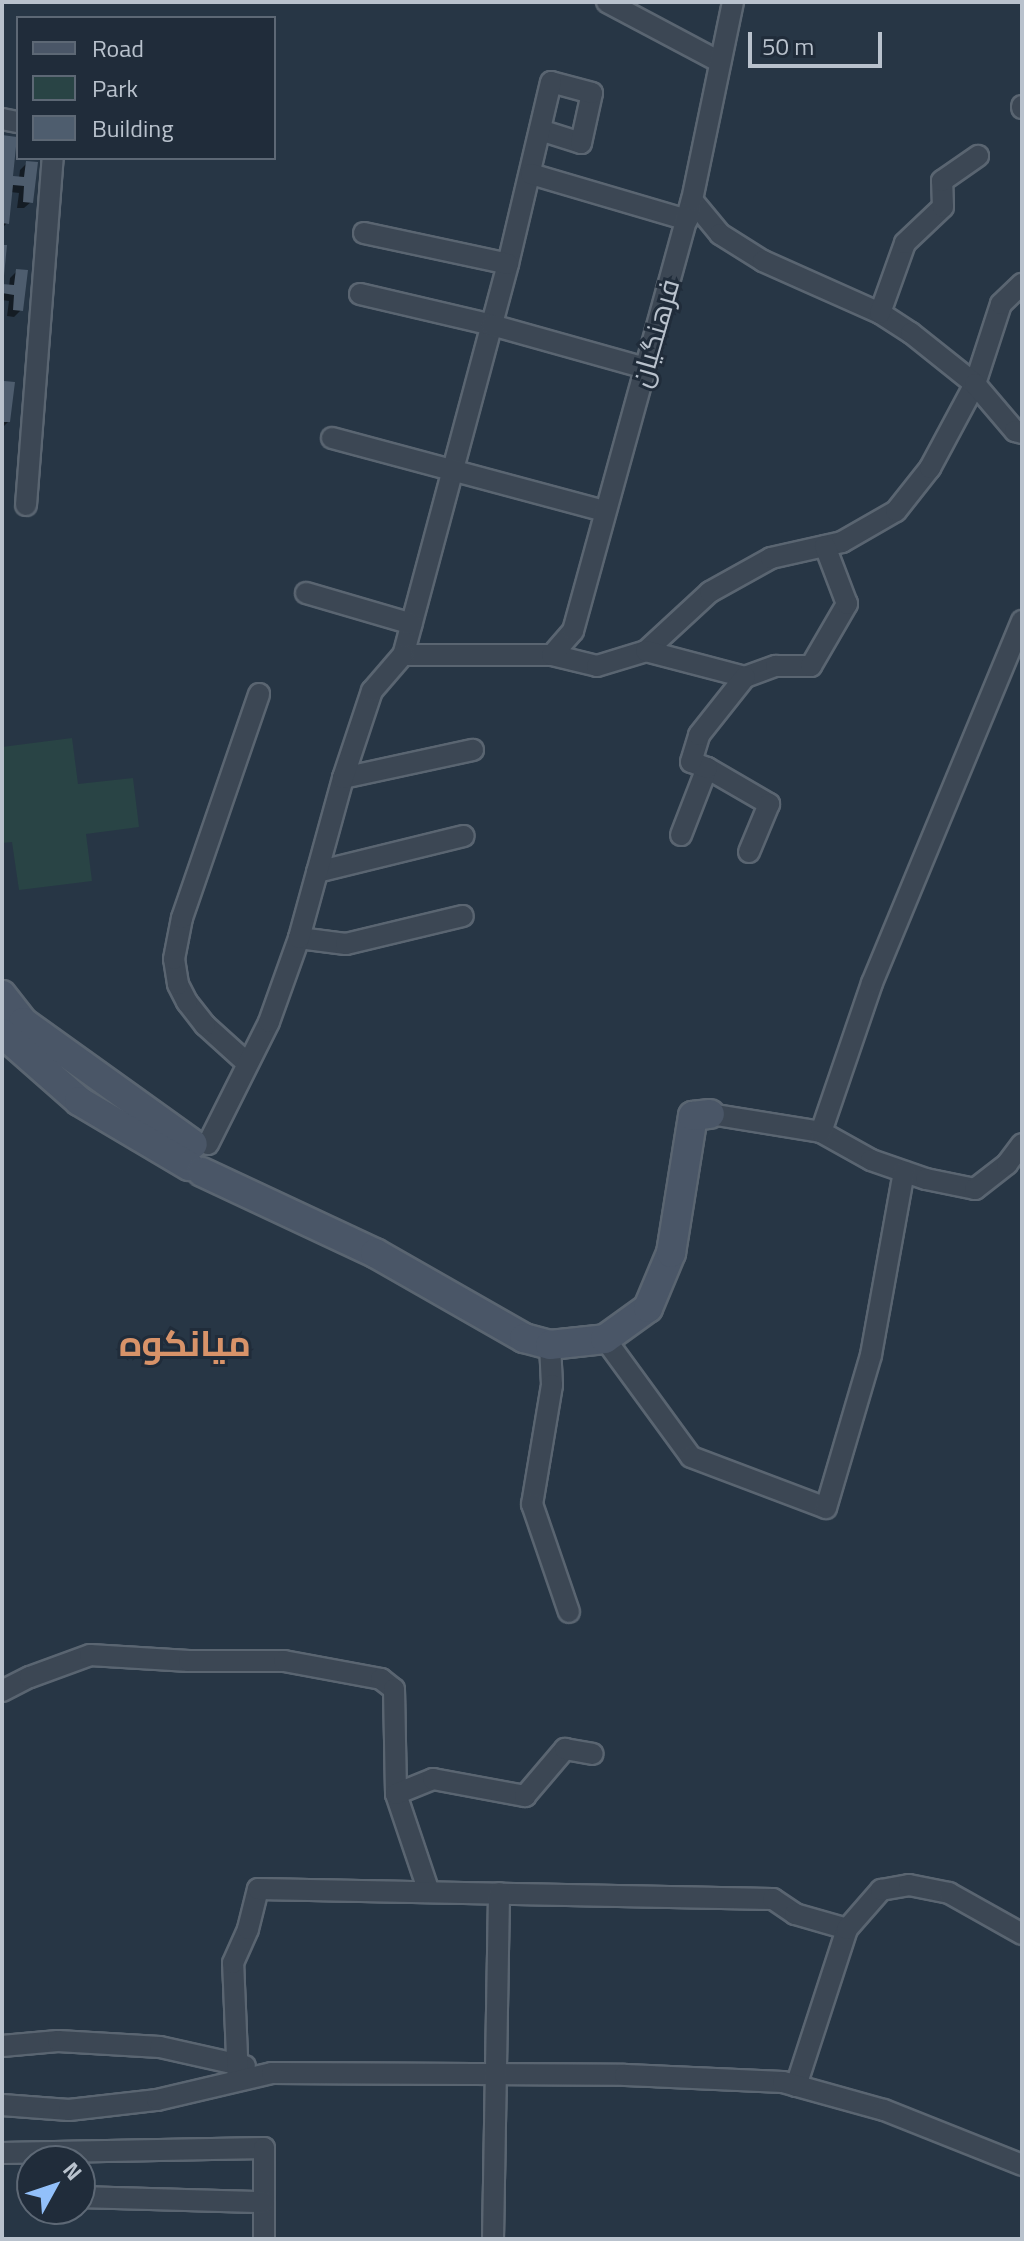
<!DOCTYPE html>
<meta charset="utf-8">
<style>
body{margin:0}
#map{position:relative;width:1024px;height:2241px;overflow:hidden;background:#273645;font-family:"Titillium Web",Cairo,sans-serif}
div>[style]{position:absolute}
[style*='--x']{left:calc(var(--x)*1px);top:calc(var(--y)*1px);width:calc(var(--w)*1px);rotate:calc(var(--a)*1deg)}
.green>*{inset:0;background:#294445}
.shadow>*{inset:0;background:#0007}
.building>*{inset:0;background:#4e5d6e}
.roads{filter:drop-shadow(2px 0 #5a6571) drop-shadow(-2px 0 #5a6571) drop-shadow(0 2px #5a6571) drop-shadow(0 -2px #5a6571)}
.street>*{height:20px;margin:-10px;padding:0 10px;transform-origin:10px;border-radius:10px;background:#3c4754}
.secondary>*{height:28px;margin:-14px;padding:0 14px;transform-origin:14px;border-radius:14px;background:#4a5667}
span{translate:-50% -50%;white-space:nowrap;text-align:center;line-height:1.15;-webkit-text-stroke:6px #202c3a;paint-order:stroke}
.street-label{font-size:28px;color:#b9c2cd}
.district-label{font-size:36px;color:#d89369;font-weight:700}
.frame{position:absolute;inset:0;border:4px solid #b9c2cd;pointer-events:none}
.legend{position:absolute;left:16px;top:16px;width:260px;height:144px;box-sizing:border-box;background:#202c3a;border:2px solid #5d6875;margin:0;padding:10px 14px;list-style:none;font-size:24px;color:#b9c2cd}
.legend li{display:flex;align-items:center;gap:16px;height:40px}
.legend b{width:40px;border:2px solid #5d6875}
.north{position:absolute;left:16px;top:2145px;width:80px;height:80px;box-sizing:border-box;background:#202c3a;border:2px solid #5d6875;border-radius:50%;rotate:50deg;font-size:22px;font-weight:700;line-height:32px;text-align:center;color:#b9c2cd}
.north::after{content:'';display:block;margin:auto;width:28px;height:36px;background:#92c0fa;clip-path:polygon(50% 0,100% 100%,50% 72%,0 100%)}
.scale{position:absolute;left:748px;top:32px;width:134px;height:36px;box-sizing:border-box;border:4px solid #b9c2cd;border-top:0;padding-left:10px;font-size:24px;line-height:28px;white-space:nowrap;color:#b9c2cd;-webkit-text-stroke:6px #202c3a;paint-order:stroke}
</style>
<div id="map">
<div class="green">
<i style="clip-path:polygon(72px 738px,78px 784px,133px 778px,139px 827px,86px 834px,92px 881px,19px 890px,12px 842px,2px 843px,2px 747px)"></i>
</div>
<div class="shadow">
<i style="clip-path:polygon(2px 137px,11px 178px,19px 178px,20px 170px,27px 163px,31px 202px,24px 208px,17px 208px,19px 193px,10px 192px,7px 223px,2px 228px)"></i>
<i style="clip-path:polygon(17px 271px,21px 310px,14px 317px,7px 316px,9px 301px,2px 300px,2px 286px,9px 287px,10px 278px)"></i>
<i style="clip-path:polygon(4px 383px,9px 421px,2px 428px,2px 385px)"></i>
</div>
<div class="building">
<i style="clip-path:polygon(2px 135px,17px 137px,13px 176px,24px 177px,26px 161px,38px 162px,33px 203px,23px 202px,24px 186px,13px 185px,9px 224px,2px 223px)"></i>
<i style="clip-path:polygon(2px 245px,7px 245px,4px 276px,2px 276px)"></i>
<i style="clip-path:polygon(16px 269px,28px 270px,23px 311px,13px 310px,14px 295px,2px 293px,2px 284px,14px 285px)"></i>
<i style="clip-path:polygon(4px 381px,15px 382px,10px 422px,2px 422px)"></i>
</div>
<div class="roads">
<div class="street">
<i style="--x:607;--y:2;--w:128;--a:28"></i>
<i style="--x:1022;--y:106;--w:2;--a:90"></i>
<i style="--x:2;--y:119;--w:16;--a:11"></i>
<i style="--x:540;--y:130;--w:43;--a:17.6"></i>
<i style="--x:581;--y:143;--w:51;--a:-77.6"></i>
<i style="--x:592;--y:93;--w:42;--a:-165"></i>
<i style="--x:551;--y:82;--w:187;--a:103.3"></i>
<i style="--x:508;--y:264;--w:405;--a:105"></i>
<i style="--x:403;--y:655;--w:149;--a:0"></i>
<i style="--x:552;--y:655;--w:46;--a:13.7"></i>
<i style="--x:597;--y:666;--w:51;--a:-17"></i>
<i style="--x:646;--y:651;--w:87;--a:-42.7"></i>
<i style="--x:710;--y:592;--w:70;--a:-29.1"></i>
<i style="--x:771;--y:558;--w:73;--a:-12.7"></i>
<i style="--x:842;--y:542;--w:62;--a:-29.9"></i>
<i style="--x:896;--y:511;--w:55;--a:-51.7"></i>
<i style="--x:930;--y:468;--w:95;--a:-61.8"></i>
<i style="--x:975;--y:384;--w:84;--a:-72"></i>
<i style="--x:1001;--y:304;--w:29;--a:-44"></i>
<i style="--x:531;--y:174;--w:163;--a:16.4"></i>
<i style="--x:692;--y:200;--w:44;--a:50.5"></i>
<i style="--x:720;--y:234;--w:51;--a:32.1"></i>
<i style="--x:763;--y:261;--w:128;--a:24"></i>
<i style="--x:880;--y:313;--w:37;--a:33"></i>
<i style="--x:911;--y:333;--w:82;--a:38.6"></i>
<i style="--x:975;--y:384;--w:62;--a:49.6"></i>
<i style="--x:1015;--y:431;--w:7;--a:16"></i>
<i style="--x:364;--y:233;--w:147;--a:12.1"></i>
<i style="--x:360;--y:294;--w:136;--a:13.2"></i>
<i style="--x:492;--y:325;--w:159;--a:15.7"></i>
<i style="--x:880;--y:313;--w:74;--a:-70.3"></i>
<i style="--x:905;--y:243;--w:52;--a:-43.5"></i>
<i style="--x:943;--y:207;--w:26;--a:-92"></i>
<i style="--x:942;--y:181;--w:44;--a:-34.8"></i>
<i style="--x:332;--y:438;--w:282;--a:15"></i>
<i style="--x:26;--y:505;--w:348;--a:-85.6"></i>
<i style="--x:306;--y:593;--w:110;--a:16.3"></i>
<i style="--x:646;--y:651;--w:102;--a:14.7"></i>
<i style="--x:745;--y:677;--w:33;--a:-20"></i>
<i style="--x:776;--y:666;--w:35;--a:0"></i>
<i style="--x:811;--y:666;--w:72;--a:-59.9"></i>
<i style="--x:847;--y:604;--w:62;--a:-110.8"></i>
<i style="--x:552;--y:655;--w:32;--a:-49"></i>
<i style="--x:573;--y:631;--w:447;--a:-74.6"></i>
<i style="--x:692;--y:200;--w:202;--a:-78.3"></i>
<i style="--x:707;--y:768;--w:72;--a:30.1"></i>
<i style="--x:769;--y:804;--w:52;--a:112.6"></i>
<i style="--x:343;--y:778;--w:133;--a:-12.2"></i>
<i style="--x:681;--y:835;--w:72;--a:-68.8"></i>
<i style="--x:707;--y:768;--w:17;--a:-159"></i>
<i style="--x:691;--y:762;--w:28;--a:-73"></i>
<i style="--x:699;--y:735;--w:74;--a:-51.6"></i>
<i style="--x:317;--y:872;--w:151;--a:-13.8"></i>
<i style="--x:299;--y:938;--w:47;--a:7.3"></i>
<i style="--x:346;--y:944;--w:120;--a:-13.5"></i>
<i style="--x:247;--y:1063;--w:57;--a:-137.9"></i>
<i style="--x:205;--y:1025;--w:29;--a:-128"></i>
<i style="--x:187;--y:1002;--w:20;--a:-117"></i>
<i style="--x:178;--y:984;--w:25;--a:-99"></i>
<i style="--x:174;--y:959;--w:42;--a:-79"></i>
<i style="--x:182;--y:918;--w:237;--a:-71"></i>
<i style="--x:710;--y:1114;--w:112;--a:9.2"></i>
<i style="--x:821;--y:1132;--w:57;--a:29.2"></i>
<i style="--x:871;--y:1160;--w:58;--a:19.1"></i>
<i style="--x:926;--y:1179;--w:50;--a:11.5"></i>
<i style="--x:975;--y:1189;--w:41;--a:-38"></i>
<i style="--x:1007;--y:1164;--w:25;--a:-53"></i>
<i style="--x:821;--y:1132;--w:157;--a:-71.1"></i>
<i style="--x:872;--y:983;--w:392;--a:-67.5"></i>
<i style="--x:208;--y:1144;--w:136;--a:-63.4"></i>
<i style="--x:269;--y:1022;--w:89;--a:-70.3"></i>
<i style="--x:299;--y:938;--w:166;--a:-74.6"></i>
<i style="--x:343;--y:778;--w:92;--a:-71.6"></i>
<i style="--x:372;--y:691;--w:48;--a:-49.3"></i>
<i style="--x:605;--y:1339;--w:146;--a:53.9"></i>
<i style="--x:691;--y:1457;--w:144;--a:20.7"></i>
<i style="--x:826;--y:1508;--w:159;--a:-73.6"></i>
<i style="--x:871;--y:1355;--w:186;--a:-79.8"></i>
<i style="--x:550;--y:1345;--w:40;--a:87.1"></i>
<i style="--x:552;--y:1385;--w:121;--a:99.5"></i>
<i style="--x:532;--y:1504;--w:114;--a:71.1"></i>
<i style="--x:2;--y:1691;--w:31;--a:-27"></i>
<i style="--x:30;--y:1677;--w:64;--a:-20.1"></i>
<i style="--x:90;--y:1655;--w:99;--a:3.5"></i>
<i style="--x:189;--y:1661;--w:95;--a:0"></i>
<i style="--x:284;--y:1661;--w:99;--a:10.5"></i>
<i style="--x:381;--y:1679;--w:16;--a:38"></i>
<i style="--x:394;--y:1689;--w:105;--a:88.9"></i>
<i style="--x:396;--y:1794;--w:103;--a:71.4"></i>
<i style="--x:396;--y:1794;--w:40;--a:-22"></i>
<i style="--x:433;--y:1779;--w:94;--a:10.5"></i>
<i style="--x:525;--y:1796;--w:62;--a:-49.6"></i>
<i style="--x:565;--y:1749;--w:28;--a:10"></i>
<i style="--x:2;--y:2046;--w:56;--a:-5.1"></i>
<i style="--x:58;--y:2041;--w:102;--a:3.4"></i>
<i style="--x:160;--y:2047;--w:87;--a:12.6"></i>
<i style="--x:238;--y:2080;--w:117;--a:-92.4"></i>
<i style="--x:233;--y:1963;--w:37;--a:-66"></i>
<i style="--x:248;--y:1929;--w:41;--a:-76"></i>
<i style="--x:258;--y:1889;--w:515;--a:1.11"></i>
<i style="--x:773;--y:1899;--w:27;--a:34"></i>
<i style="--x:795;--y:1914;--w:54;--a:16.1"></i>
<i style="--x:796;--y:2086;--w:165;--a:-72"></i>
<i style="--x:847;--y:1929;--w:52;--a:-48.9"></i>
<i style="--x:881;--y:1890;--w:28;--a:-10"></i>
<i style="--x:909;--y:1885;--w:41;--a:11.3"></i>
<i style="--x:949;--y:1893;--w:84;--a:29.3"></i>
<i style="--x:2;--y:2105;--w:67;--a:4.3"></i>
<i style="--x:69;--y:2110;--w:89;--a:-6.5"></i>
<i style="--x:157;--y:2100;--w:118;--a:-13.2"></i>
<i style="--x:272;--y:2073;--w:353;--a:0.3"></i>
<i style="--x:625;--y:2075;--w:158;--a:2.5"></i>
<i style="--x:783;--y:2082;--w:105;--a:15.5"></i>
<i style="--x:884;--y:2110;--w:149;--a:21.7"></i>
<i style="--x:2;--y:2153;--w:262;--a:-1.1"></i>
<i style="--x:264;--y:2148;--w:91;--a:90"></i>
<i style="--x:80;--y:2197;--w:184;--a:1.6"></i>
<i style="--x:493;--y:2239;--w:346;--a:-89"></i>
</div>
<div class="secondary">
<i style="--x:2;--y:995;--w:34;--a:52"></i>
<i style="--x:23;--y:1022;--w:209;--a:35.7"></i>
<i style="--x:2;--y:1033;--w:103;--a:41.4"></i>
<i style="--x:79;--y:1101;--w:128;--a:30.6"></i>
<i style="--x:202;--y:1172;--w:191;--a:25.1"></i>
<i style="--x:375;--y:1253;--w:172;--a:29.7"></i>
<i style="--x:524;--y:1338;--w:27;--a:15"></i>
<i style="--x:550;--y:1345;--w:55;--a:-6.2"></i>
<i style="--x:605;--y:1339;--w:53;--a:-35.8"></i>
<i style="--x:648;--y:1308;--w:60;--a:-67.3"></i>
<i style="--x:671;--y:1253;--w:139;--a:-80.9"></i>
<i style="--x:693;--y:1116;--w:17;--a:-7"></i>
</div>
</div>
<div class="street-label">
<span style="left:655px;top:333px;rotate:-74deg">فرهنگیان</span>
</div>
<div class="district-label">
<span style="left:185px;top:1343px">میانکوه</span>
</div>
<div class="frame"></div>
<ul class="legend">
<li><b style="height:10px;background:#4a5667"></b>Road</li>
<li><b style="height:22px;background:#294445"></b>Park</li>
<li><b style="height:22px;background:#4e5d6e"></b>Building</li>
</ul>
<div class="north">N</div>
<div class="scale">50 m</div>
</div>
